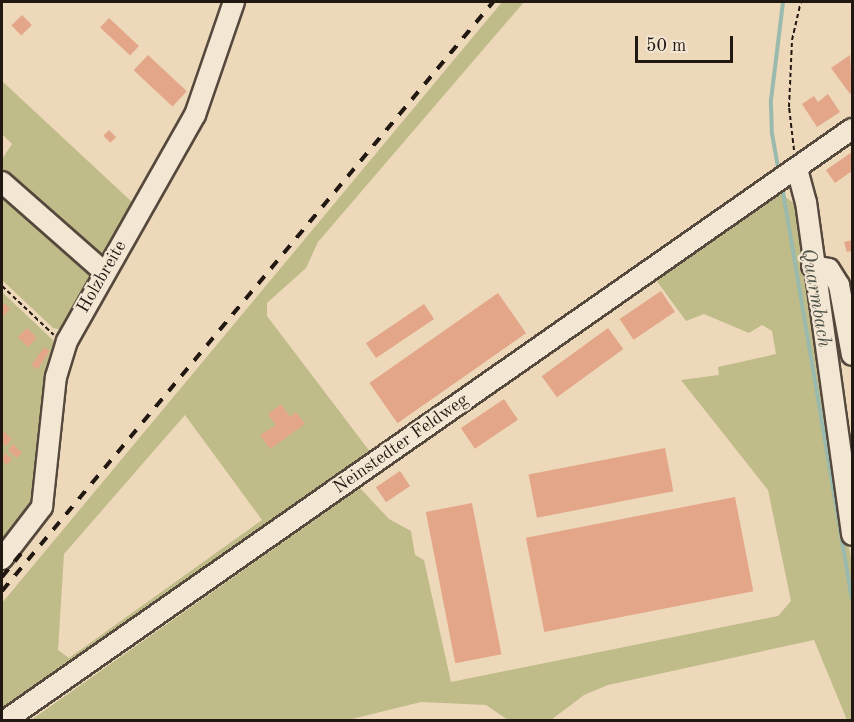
<!DOCTYPE html>
<style>
body{margin:0}
#map{position:relative;width:854px;height:722px;overflow:hidden;background:#edd8ba;font-family:"Old Standard TT",serif}
div>[style]{position:absolute}
[style*='--x']{left:calc(var(--x)*1px);top:calc(var(--y)*1px);width:calc(var(--w)*1px);rotate:calc(var(--a)*1deg)}
.green>*{inset:0;background:#c0bc8a}
.stream>*{height:4px;margin:-2px;padding:0 2px;transform-origin:2px;border-radius:2px;background:#99baad}
.building>*{inset:0;background:#e4a688;transform-origin:0 0}
.path>*{height:2px;margin-top:-1px;transform-origin:0;background:repeating-linear-gradient(90deg,#221812 0 4.5px,transparent 0 7.5px)}
.roads{filter:drop-shadow(2px 0 #55483c) drop-shadow(-2px 0 #55483c) drop-shadow(0 2px #55483c) drop-shadow(0 -2px #55483c)}
.minor>*{height:20px;margin:-10px;padding:0 10px;transform-origin:10px;border-radius:10px;background:#f3e6d2}
.rail>*{height:4px;margin-top:-2px;transform-origin:0;background:repeating-linear-gradient(90deg,#221812 0 10px,transparent 0 20px)}
span{translate:-50% -50%;white-space:nowrap;text-align:center;line-height:1.15;-webkit-text-stroke:4.5px #f3e6d2;paint-order:stroke}
.street-label{font-size:18px;color:#221812}
.water-label{font-size:20px;color:#4c5148;font-style:italic}
.frame{position:absolute;inset:0;border:3px solid #221812;pointer-events:none}
.scale{position:absolute;left:635px;top:36px;width:98px;height:27px;box-sizing:border-box;border:3px solid #221812;border-top:0;padding-left:8px;font-size:18px;line-height:21px;white-space:nowrap;color:#221812;-webkit-text-stroke:4px #f3e6d2;paint-order:stroke}
</style>
<div id="map">
<div class="green">
<i style="clip-path:polygon(evenodd,502px 2px,524px 2px,318px 242px,306px 268px,267px 303px,267px 316px,371px 453px,2px 713px,2px 603px,502px 2px,185px 415px,262px 520px,69px 658px,58px 650px,64px 554px,185px 415px)"></i>
<i style="clip-path:polygon(2px 81px,132px 202px,62px 330px,53px 328px,2px 280px,2px 159px,12px 144px,2px 134px)"></i>
<i style="clip-path:polygon(775px 189px,796px 205px,802px 228px,830px 443px,852px 564px,852px 720px,847px 720px,814px 640px,608px 685px,584px 695px,551px 720px,508px 720px,486px 705px,421px 702px,348px 720px,31px 720px,360px 488px,389px 519px,411px 531px,415px 555px,424px 560px,451px 682px,778px 616px,791px 601px,768px 490px,681px 380px,719px 375px,718px 367px,776px 354px,772px 331px,762px 325px,749px 333px,704px 314px,686px 321px,656px 280px)"></i>
<i style="clip-path:polygon(2px 292px,56px 343px,41px 479px,30px 513px,2px 546px)"></i>
</div>
<div class="stream">
<i style="--x:779;--y:173;--w:39;--a:-100"></i>
<i style="--x:772;--y:135;--w:35;--a:-92"></i>
<i style="--x:771;--y:100;--w:99;--a:-83"></i>
<i style="--x:782;--y:186;--w:418;--a:80.4"></i>
</div>
<div class="building">
<i style="left:22px;top:15px;width:14px;height:15px;rotate:45deg"></i>
<i style="left:109px;top:18px;width:41px;height:13px;rotate:43deg"></i>
<i style="left:148px;top:55px;width:53px;height:21px;rotate:43deg"></i>
<i style="clip-path:polygon(850px 55px,852px 92px,850px 94px,831px 68px)"></i>
<i style="clip-path:polygon(828px 94px,840px 112px,817px 127px,802px 104px,814px 96px,818px 102px)"></i>
<i style="left:109px;top:130px;width:10px;height:8px;rotate:45deg"></i>
<i style="clip-path:polygon(852px 152px,852px 171px,835px 183px,826px 170px)"></i>
<i style="clip-path:polygon(852px 240px,852px 251px,847px 252px,844px 242px)"></i>
<i style="left:661px;top:291px;width:25px;height:50px;rotate:56deg"></i>
<i style="left:498px;top:293px;width:49px;height:157px;rotate:55deg"></i>
<i style="clip-path:polygon(4px 303px,10px 309px,2px 317px,2px 306px)"></i>
<i style="left:424px;top:304px;width:18px;height:70px;rotate:56deg"></i>
<i style="left:27px;top:328px;width:14px;height:13px;rotate:45deg"></i>
<i style="left:608px;top:328px;width:26px;height:82px;rotate:54deg"></i>
<i style="left:44px;top:347px;width:7px;height:22px;rotate:34deg"></i>
<i style="left:504px;top:399px;width:25px;height:52px;rotate:56deg"></i>
<i style="clip-path:polygon(281px 404px,290px 417px,296px 412px,305px 424px,270px 449px,260px 435px,276px 425px,268px 414px)"></i>
<i style="clip-path:polygon(2px 430px,12px 439px,6px 446px,2px 443px)"></i>
<i style="clip-path:polygon(13px 444px,22px 453px,17px 458px,8px 450px)"></i>
<i style="left:665px;top:448px;width:44px;height:139px;rotate:79deg"></i>
<i style="clip-path:polygon(5px 453px,12px 459px,7px 465px,2px 460px)"></i>
<i style="left:400px;top:471px;width:18px;height:29px;rotate:56deg"></i>
<i style="left:735px;top:497px;width:96px;height:213px;rotate:79deg"></i>
<i style="left:472px;top:503px;width:154px;height:47px;rotate:79deg"></i>
</div>
<div class="path">
<i style="--x:794;--y:150;--w:43;--a:-96.6"></i>
<i style="--x:789;--y:107;--w:67;--a:-87.4"></i>
<i style="--x:792;--y:40;--w:39;--a:-77"></i>
<i style="--x:2;--y:286;--w:71;--a:43.3"></i>
</div>
<div class="roads">
<div class="minor">
<i style="--x:797;--y:169;--w:34;--a:75"></i>
<i style="--x:806;--y:202;--w:336;--a:82.1"></i>
<i style="--x:2;--y:182;--w:136;--a:41.4"></i>
<i style="--x:812;--y:266;--w:17;--a:10"></i>
<i style="--x:829;--y:269;--w:19;--a:58"></i>
<i style="--x:839;--y:285;--w:71;--a:79.5"></i>
<i style="--x:2;--y:559;--w:66;--a:-52.4"></i>
<i style="--x:42;--y:507;--w:131;--a:-83.9"></i>
<i style="--x:56;--y:377;--w:38;--a:-73"></i>
<i style="--x:67;--y:341;--w:260;--a:-60.5"></i>
<i style="--x:195;--y:115;--w:120;--a:-71"></i>
<i style="--x:6;--y:720;--w:1032;--a:-34.94"></i>
</div>
</div>
<div class="rail">
<i style="--x:2;--y:577;--w:32;--a:-51"></i>
<i style="--x:2;--y:591;--w:767;--a:-50.18"></i>
</div>
<div class="street-label">
<span style="left:102px;top:277px;rotate:-60deg">Holzbreite</span>
<span style="left:401px;top:444px;rotate:-35deg">Neinstedter Feldweg</span>
</div>
<div class="water-label">
<span style="left:815px;top:298px;rotate:80deg">Quarmbach</span>
</div>
<div class="frame"></div>
<div class="scale">50 m</div>
</div>
